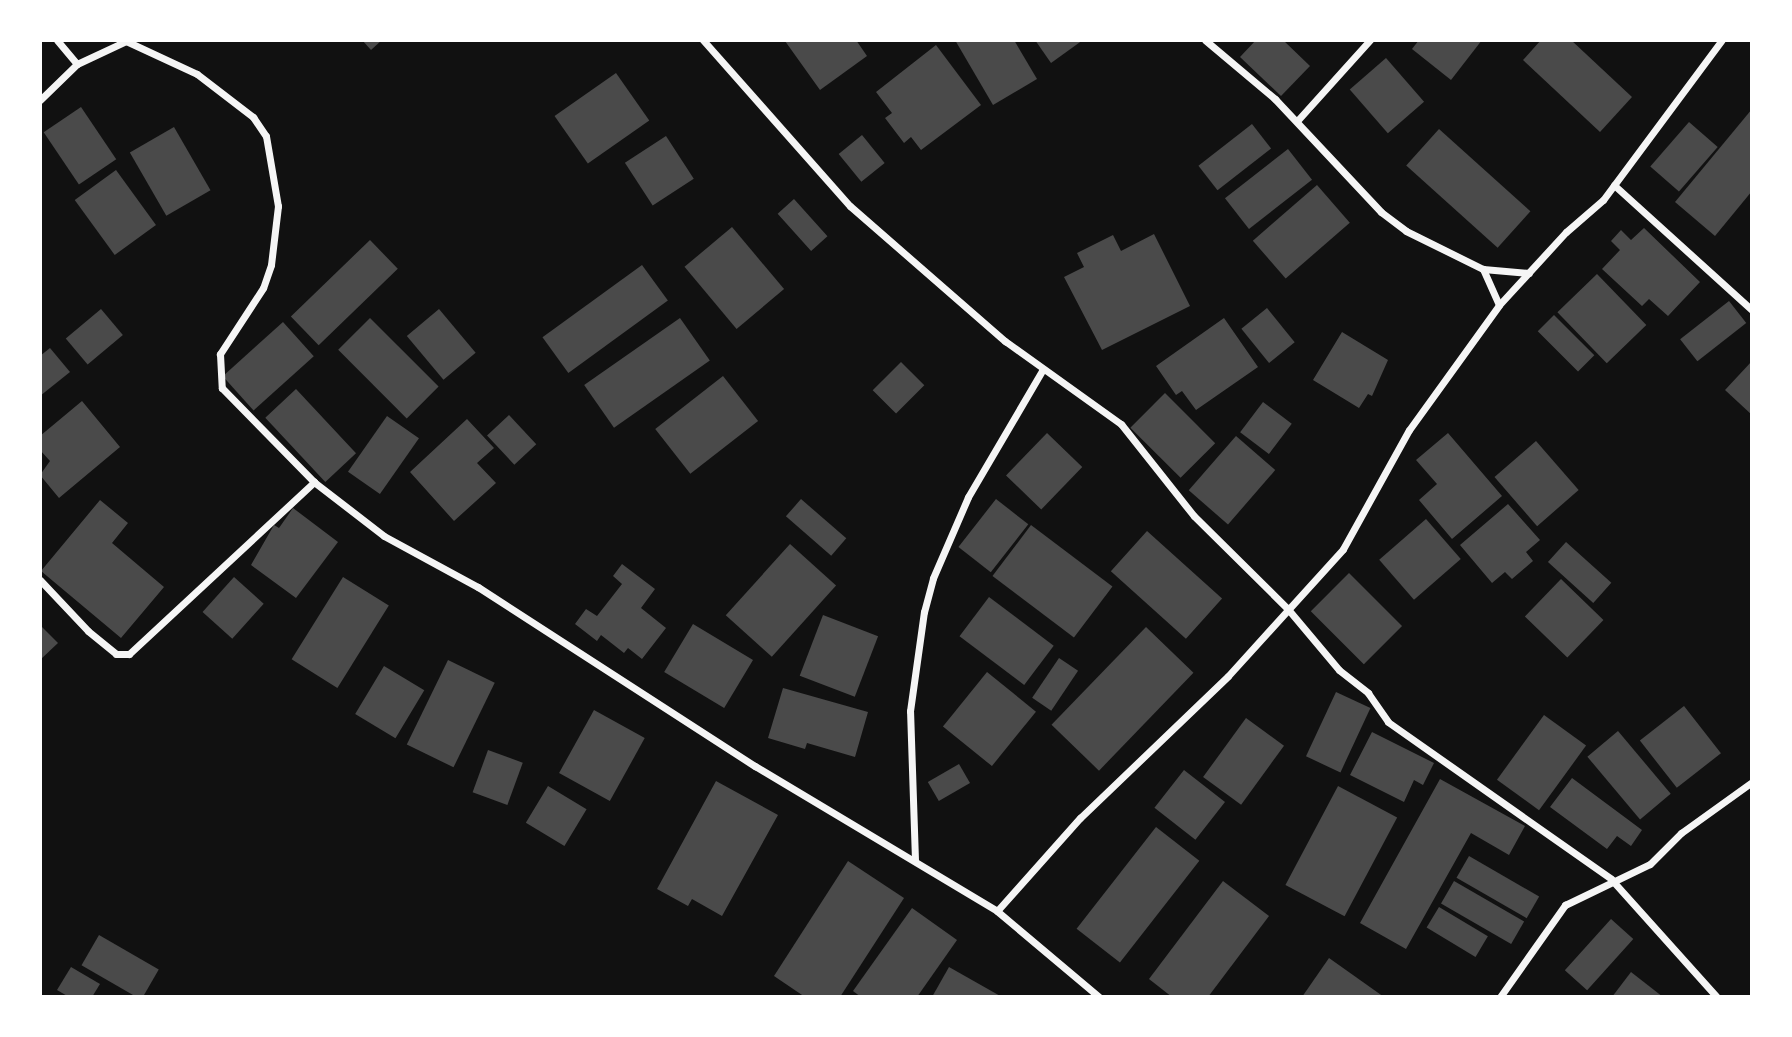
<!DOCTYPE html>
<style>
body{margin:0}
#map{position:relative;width:1792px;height:1037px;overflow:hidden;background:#111;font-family:Literata,serif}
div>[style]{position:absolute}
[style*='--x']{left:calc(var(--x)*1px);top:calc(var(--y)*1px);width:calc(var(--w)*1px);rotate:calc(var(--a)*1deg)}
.building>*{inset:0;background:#4a4a4a;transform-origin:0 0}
.minor>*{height:7px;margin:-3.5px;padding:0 3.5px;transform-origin:3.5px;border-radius:3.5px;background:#f5f5f5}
span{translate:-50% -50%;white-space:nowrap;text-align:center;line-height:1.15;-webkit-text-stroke:5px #fff;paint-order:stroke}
.frame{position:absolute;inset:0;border:42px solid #fff;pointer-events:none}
</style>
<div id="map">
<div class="building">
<i style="clip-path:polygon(362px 40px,382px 40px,371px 50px)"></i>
<i style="clip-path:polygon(856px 40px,867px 56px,820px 90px,785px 41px)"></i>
<i style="clip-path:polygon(955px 40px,1014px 40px,1037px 79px,993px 105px)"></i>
<i style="clip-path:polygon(1035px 40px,1083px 40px,1051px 63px)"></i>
<i style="clip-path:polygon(1256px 40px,1283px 40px,1310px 66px,1281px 96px,1240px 57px)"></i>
<i style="clip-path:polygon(1419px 40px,1482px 40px,1451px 80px,1412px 49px)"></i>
<i style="clip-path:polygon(1541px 40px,1571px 40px,1632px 97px,1600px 132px,1523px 60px)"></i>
<i style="clip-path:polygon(936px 45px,981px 105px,921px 150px,911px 137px,904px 143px,885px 118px,892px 113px,876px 92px)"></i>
<i style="left:1386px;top:58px;width:58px;height:48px;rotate:49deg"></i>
<i style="left:616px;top:73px;width:58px;height:75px;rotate:55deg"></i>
<i style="left:81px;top:107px;width:63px;height:45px;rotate:56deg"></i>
<i style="clip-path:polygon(1752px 109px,1752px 191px,1715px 236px,1675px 202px)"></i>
<i style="left:1689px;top:122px;width:38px;height:59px;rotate:41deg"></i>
<i style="left:1252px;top:124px;width:31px;height:68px;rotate:52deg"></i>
<i style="left:174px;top:127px;width:73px;height:51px;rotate:60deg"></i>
<i style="left:1439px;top:129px;width:123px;height:49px;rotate:42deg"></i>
<i style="left:862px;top:135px;width:36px;height:30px;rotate:51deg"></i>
<i style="left:666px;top:136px;width:51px;height:49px;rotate:57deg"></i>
<i style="left:1288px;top:149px;width:39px;height:80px;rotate:52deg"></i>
<i style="left:116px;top:170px;width:68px;height:51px;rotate:54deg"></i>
<i style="left:1317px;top:185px;width:50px;height:85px;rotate:49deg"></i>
<i style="left:794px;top:199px;width:50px;height:22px;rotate:48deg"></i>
<i style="left:732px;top:227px;width:81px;height:62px;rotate:50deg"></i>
<i style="clip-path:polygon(1644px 228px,1700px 282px,1668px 316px,1649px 299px,1642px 306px,1602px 269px,1620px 250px,1611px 241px,1621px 230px,1631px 240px)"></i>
<i style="clip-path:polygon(1154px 234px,1190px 306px,1102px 350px,1064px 277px,1084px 267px,1077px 253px,1113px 235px,1121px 251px)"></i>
<i style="left:370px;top:240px;width:40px;height:110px;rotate:46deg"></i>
<i style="left:642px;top:265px;width:44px;height:123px;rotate:54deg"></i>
<i style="left:1597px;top:274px;width:71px;height:55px;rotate:46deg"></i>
<i style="left:1729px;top:301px;width:28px;height:62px;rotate:52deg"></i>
<i style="left:1267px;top:308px;width:44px;height:33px;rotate:51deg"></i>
<i style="left:101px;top:309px;width:34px;height:46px;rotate:50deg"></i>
<i style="left:439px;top:309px;width:57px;height:42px;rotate:50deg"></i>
<i style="left:1554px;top:315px;width:57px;height:23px;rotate:45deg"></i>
<i style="left:370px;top:318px;width:97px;height:45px;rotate:45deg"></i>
<i style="left:680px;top:318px;width:52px;height:117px;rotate:55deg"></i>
<i style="clip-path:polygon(1224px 318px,1258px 367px,1196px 410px,1182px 391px,1176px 395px,1156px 366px)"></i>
<i style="left:283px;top:322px;width:46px;height:81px;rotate:48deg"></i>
<i style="clip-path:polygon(1342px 332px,1388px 360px,1372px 396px,1368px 394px,1359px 408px,1313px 380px)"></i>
<i style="clip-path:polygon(50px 348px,70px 372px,40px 396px,40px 356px)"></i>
<i style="clip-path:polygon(1752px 361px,1752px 415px,1725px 390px)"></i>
<i style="left:901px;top:362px;width:33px;height:40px;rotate:45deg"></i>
<i style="left:723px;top:376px;width:57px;height:86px;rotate:52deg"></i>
<i style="left:296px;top:389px;width:88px;height:42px;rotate:47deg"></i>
<i style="left:1165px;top:393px;width:71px;height:49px;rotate:45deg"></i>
<i style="clip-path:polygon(82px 401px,120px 447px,59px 498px,40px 475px,50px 461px,40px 450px,40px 436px)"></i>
<i style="left:1263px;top:402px;width:36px;height:38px;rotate:37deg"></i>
<i style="left:509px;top:415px;width:40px;height:30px;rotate:47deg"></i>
<i style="left:387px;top:416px;width:39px;height:68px;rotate:35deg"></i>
<i style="clip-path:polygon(467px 419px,494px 448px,477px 463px,496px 483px,454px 521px,410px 472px)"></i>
<i style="left:1047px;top:433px;width:49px;height:59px;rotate:44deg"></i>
<i style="clip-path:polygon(1448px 433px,1502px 496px,1452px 539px,1419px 500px,1437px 484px,1416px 460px)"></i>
<i style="left:1236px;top:436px;width:52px;height:72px;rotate:41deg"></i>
<i style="left:1536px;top:441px;width:65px;height:55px;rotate:49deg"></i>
<i style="left:801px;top:499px;width:60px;height:23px;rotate:41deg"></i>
<i style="left:996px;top:499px;width:41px;height:61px;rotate:38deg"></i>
<i style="clip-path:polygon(100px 500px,128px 523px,112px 543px,164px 587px,121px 638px,41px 571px)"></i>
<i style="clip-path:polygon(1508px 504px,1540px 540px,1526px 552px,1533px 561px,1512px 579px,1505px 572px,1492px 583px,1460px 545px)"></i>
<i style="clip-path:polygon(293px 508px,338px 542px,296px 598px,251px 565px,274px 525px,279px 528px)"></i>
<i style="left:1426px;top:519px;width:53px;height:62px;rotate:49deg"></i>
<i style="left:1031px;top:525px;width:102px;height:64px;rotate:37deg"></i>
<i style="left:1147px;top:531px;width:101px;height:54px;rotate:42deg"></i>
<i style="left:1566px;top:542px;width:61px;height:27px;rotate:42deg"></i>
<i style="left:790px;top:544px;width:62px;height:96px;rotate:42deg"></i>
<i style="clip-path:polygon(622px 564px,655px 589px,641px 608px,666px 628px,642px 659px,628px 648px,624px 653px,601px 635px,597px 641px,575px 624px,586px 609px,597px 616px,622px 584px,613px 576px)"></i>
<i style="left:1349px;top:573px;width:75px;height:54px;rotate:45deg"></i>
<i style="left:234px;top:577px;width:40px;height:47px;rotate:42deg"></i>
<i style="left:343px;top:577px;width:54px;height:97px;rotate:32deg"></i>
<i style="left:1561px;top:579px;width:59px;height:52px;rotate:44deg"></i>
<i style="left:989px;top:597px;width:81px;height:49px;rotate:37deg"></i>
<i style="left:823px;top:615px;width:59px;height:65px;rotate:21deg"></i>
<i style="left:693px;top:624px;width:70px;height:56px;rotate:31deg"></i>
<i style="clip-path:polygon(40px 625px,58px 643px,40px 660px)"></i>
<i style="left:1146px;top:627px;width:66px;height:136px;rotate:44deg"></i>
<i style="left:1059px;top:658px;width:23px;height:48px;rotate:34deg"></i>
<i style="left:448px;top:660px;width:52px;height:94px;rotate:26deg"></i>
<i style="left:384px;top:666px;width:47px;height:56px;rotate:31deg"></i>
<i style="left:987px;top:672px;width:63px;height:70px;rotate:39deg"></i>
<i style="clip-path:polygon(783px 688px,868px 712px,855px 757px,807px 743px,805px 749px,768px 738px)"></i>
<i style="left:1336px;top:692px;width:38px;height:71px;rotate:25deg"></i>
<i style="left:1684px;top:706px;width:60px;height:56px;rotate:52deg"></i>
<i style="left:594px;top:710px;width:58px;height:72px;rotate:29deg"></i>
<i style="left:1544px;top:715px;width:52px;height:80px;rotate:36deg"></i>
<i style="left:1246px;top:718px;width:47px;height:73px;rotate:36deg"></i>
<i style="left:1618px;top:731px;width:82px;height:40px;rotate:50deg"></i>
<i style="clip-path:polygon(1372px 732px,1434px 763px,1423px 785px,1414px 780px,1404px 802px,1350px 775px)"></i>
<i style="left:488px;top:750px;width:37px;height:45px;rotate:20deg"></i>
<i style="left:959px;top:764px;width:22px;height:36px;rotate:60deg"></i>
<i style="left:1184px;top:770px;width:52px;height:48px;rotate:38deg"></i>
<i style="clip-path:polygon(1572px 778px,1642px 830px,1631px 846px,1617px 836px,1607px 849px,1550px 807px)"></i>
<i style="clip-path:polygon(1440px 779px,1525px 826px,1509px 855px,1471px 833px,1406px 949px,1360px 923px)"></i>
<i style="clip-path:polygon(716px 781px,778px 815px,722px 916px,692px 899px,688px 906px,657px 889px)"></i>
<i style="left:548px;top:786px;width:45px;height:43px;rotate:31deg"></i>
<i style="left:1338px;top:786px;width:67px;height:112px;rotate:28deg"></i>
<i style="left:1156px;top:827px;width:55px;height:129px;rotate:38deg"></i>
<i style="left:1469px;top:856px;width:81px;height:25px;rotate:30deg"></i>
<i style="clip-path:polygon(848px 861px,904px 898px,840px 997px,805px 997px,774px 976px)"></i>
<i style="clip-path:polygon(1223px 881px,1269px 916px,1208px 997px,1172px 997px,1149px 979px)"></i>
<i style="left:1454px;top:881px;width:81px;height:26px;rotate:30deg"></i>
<i style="left:1439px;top:907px;width:57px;height:24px;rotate:31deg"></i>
<i style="clip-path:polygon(912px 908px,957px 940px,917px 997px,861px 997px,853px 991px)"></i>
<i style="left:1611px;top:919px;width:30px;height:69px;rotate:42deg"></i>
<i style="left:99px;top:935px;width:69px;height:35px;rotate:30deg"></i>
<i style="clip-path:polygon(1329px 958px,1384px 997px,1302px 997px)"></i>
<i style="clip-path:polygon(71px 967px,100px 984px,92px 997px,69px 997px,57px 990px)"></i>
<i style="clip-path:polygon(949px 967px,1002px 997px,932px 997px)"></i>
<i style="clip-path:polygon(1631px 972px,1663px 997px,1612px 997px)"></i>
</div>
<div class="minor">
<i style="--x:703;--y:40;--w:222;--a:48.5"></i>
<i style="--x:850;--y:206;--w:206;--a:41.1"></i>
<i style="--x:1005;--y:341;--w:143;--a:35.6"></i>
<i style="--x:1121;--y:424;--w:117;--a:51.6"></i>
<i style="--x:1194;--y:516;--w:131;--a:44.7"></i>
<i style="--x:1287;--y:608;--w:81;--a:50"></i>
<i style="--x:1339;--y:670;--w:37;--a:38"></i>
<i style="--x:1368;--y:693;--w:35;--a:55"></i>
<i style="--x:1388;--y:722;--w:273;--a:35.1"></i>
<i style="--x:1611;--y:879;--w:159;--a:48.1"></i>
<i style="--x:1205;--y:40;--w:92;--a:40.1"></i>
<i style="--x:1275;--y:99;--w:155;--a:46.8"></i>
<i style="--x:1381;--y:212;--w:31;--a:37"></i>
<i style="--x:1406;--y:231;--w:86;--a:26.3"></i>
<i style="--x:1483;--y:269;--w:46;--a:5"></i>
<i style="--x:77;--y:64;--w:54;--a:-25.1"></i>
<i style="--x:126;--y:41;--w:78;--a:24.9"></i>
<i style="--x:197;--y:74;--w:71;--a:37.5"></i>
<i style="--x:253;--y:117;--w:23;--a:56"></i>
<i style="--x:266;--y:136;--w:71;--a:80.3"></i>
<i style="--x:278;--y:206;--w:59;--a:96.8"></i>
<i style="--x:271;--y:265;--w:24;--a:109"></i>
<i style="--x:263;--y:288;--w:79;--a:123.1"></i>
<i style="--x:220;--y:354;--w:34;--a:87"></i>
<i style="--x:222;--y:388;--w:132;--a:45.6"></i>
<i style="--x:314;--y:482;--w:88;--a:37.6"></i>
<i style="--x:384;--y:536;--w:107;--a:28.5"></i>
<i style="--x:478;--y:587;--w:330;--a:32.9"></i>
<i style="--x:755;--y:766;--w:282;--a:30.9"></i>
<i style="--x:997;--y:911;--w:133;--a:40.1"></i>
<i style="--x:40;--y:100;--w:52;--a:-44.2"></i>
<i style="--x:77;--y:64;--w:31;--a:-130"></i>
<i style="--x:1297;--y:121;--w:109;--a:-48"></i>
<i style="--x:1614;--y:185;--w:186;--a:42.2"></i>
<i style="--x:1483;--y:269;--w:39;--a:66"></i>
<i style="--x:40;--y:580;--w:70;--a:46.7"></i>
<i style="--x:88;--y:631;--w:36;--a:39"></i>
<i style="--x:116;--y:654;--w:13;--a:0"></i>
<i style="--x:129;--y:654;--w:253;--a:-42.9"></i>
<i style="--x:915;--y:860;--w:149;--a:-91.9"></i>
<i style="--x:910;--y:711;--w:100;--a:-82"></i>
<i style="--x:924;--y:612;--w:35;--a:-75"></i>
<i style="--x:933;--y:578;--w:88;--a:-66.6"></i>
<i style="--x:968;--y:497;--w:148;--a:-59.6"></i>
<i style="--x:997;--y:911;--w:125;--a:-48.3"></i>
<i style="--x:1080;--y:818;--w:205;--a:-43.8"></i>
<i style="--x:1228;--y:676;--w:171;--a:-47.8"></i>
<i style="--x:1343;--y:549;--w:136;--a:-61"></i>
<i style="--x:1409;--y:430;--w:154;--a:-54.2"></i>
<i style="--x:1499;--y:305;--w:99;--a:-47.5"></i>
<i style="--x:1566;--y:232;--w:49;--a:-40.9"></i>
<i style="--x:1603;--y:200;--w:199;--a:-53.4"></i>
<i style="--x:1500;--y:997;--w:113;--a:-54.8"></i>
<i style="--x:1565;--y:905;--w:94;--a:-25.8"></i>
<i style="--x:1650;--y:864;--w:44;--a:-45"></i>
<i style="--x:1681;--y:833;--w:87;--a:-35.7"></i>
</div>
<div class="frame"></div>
</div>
